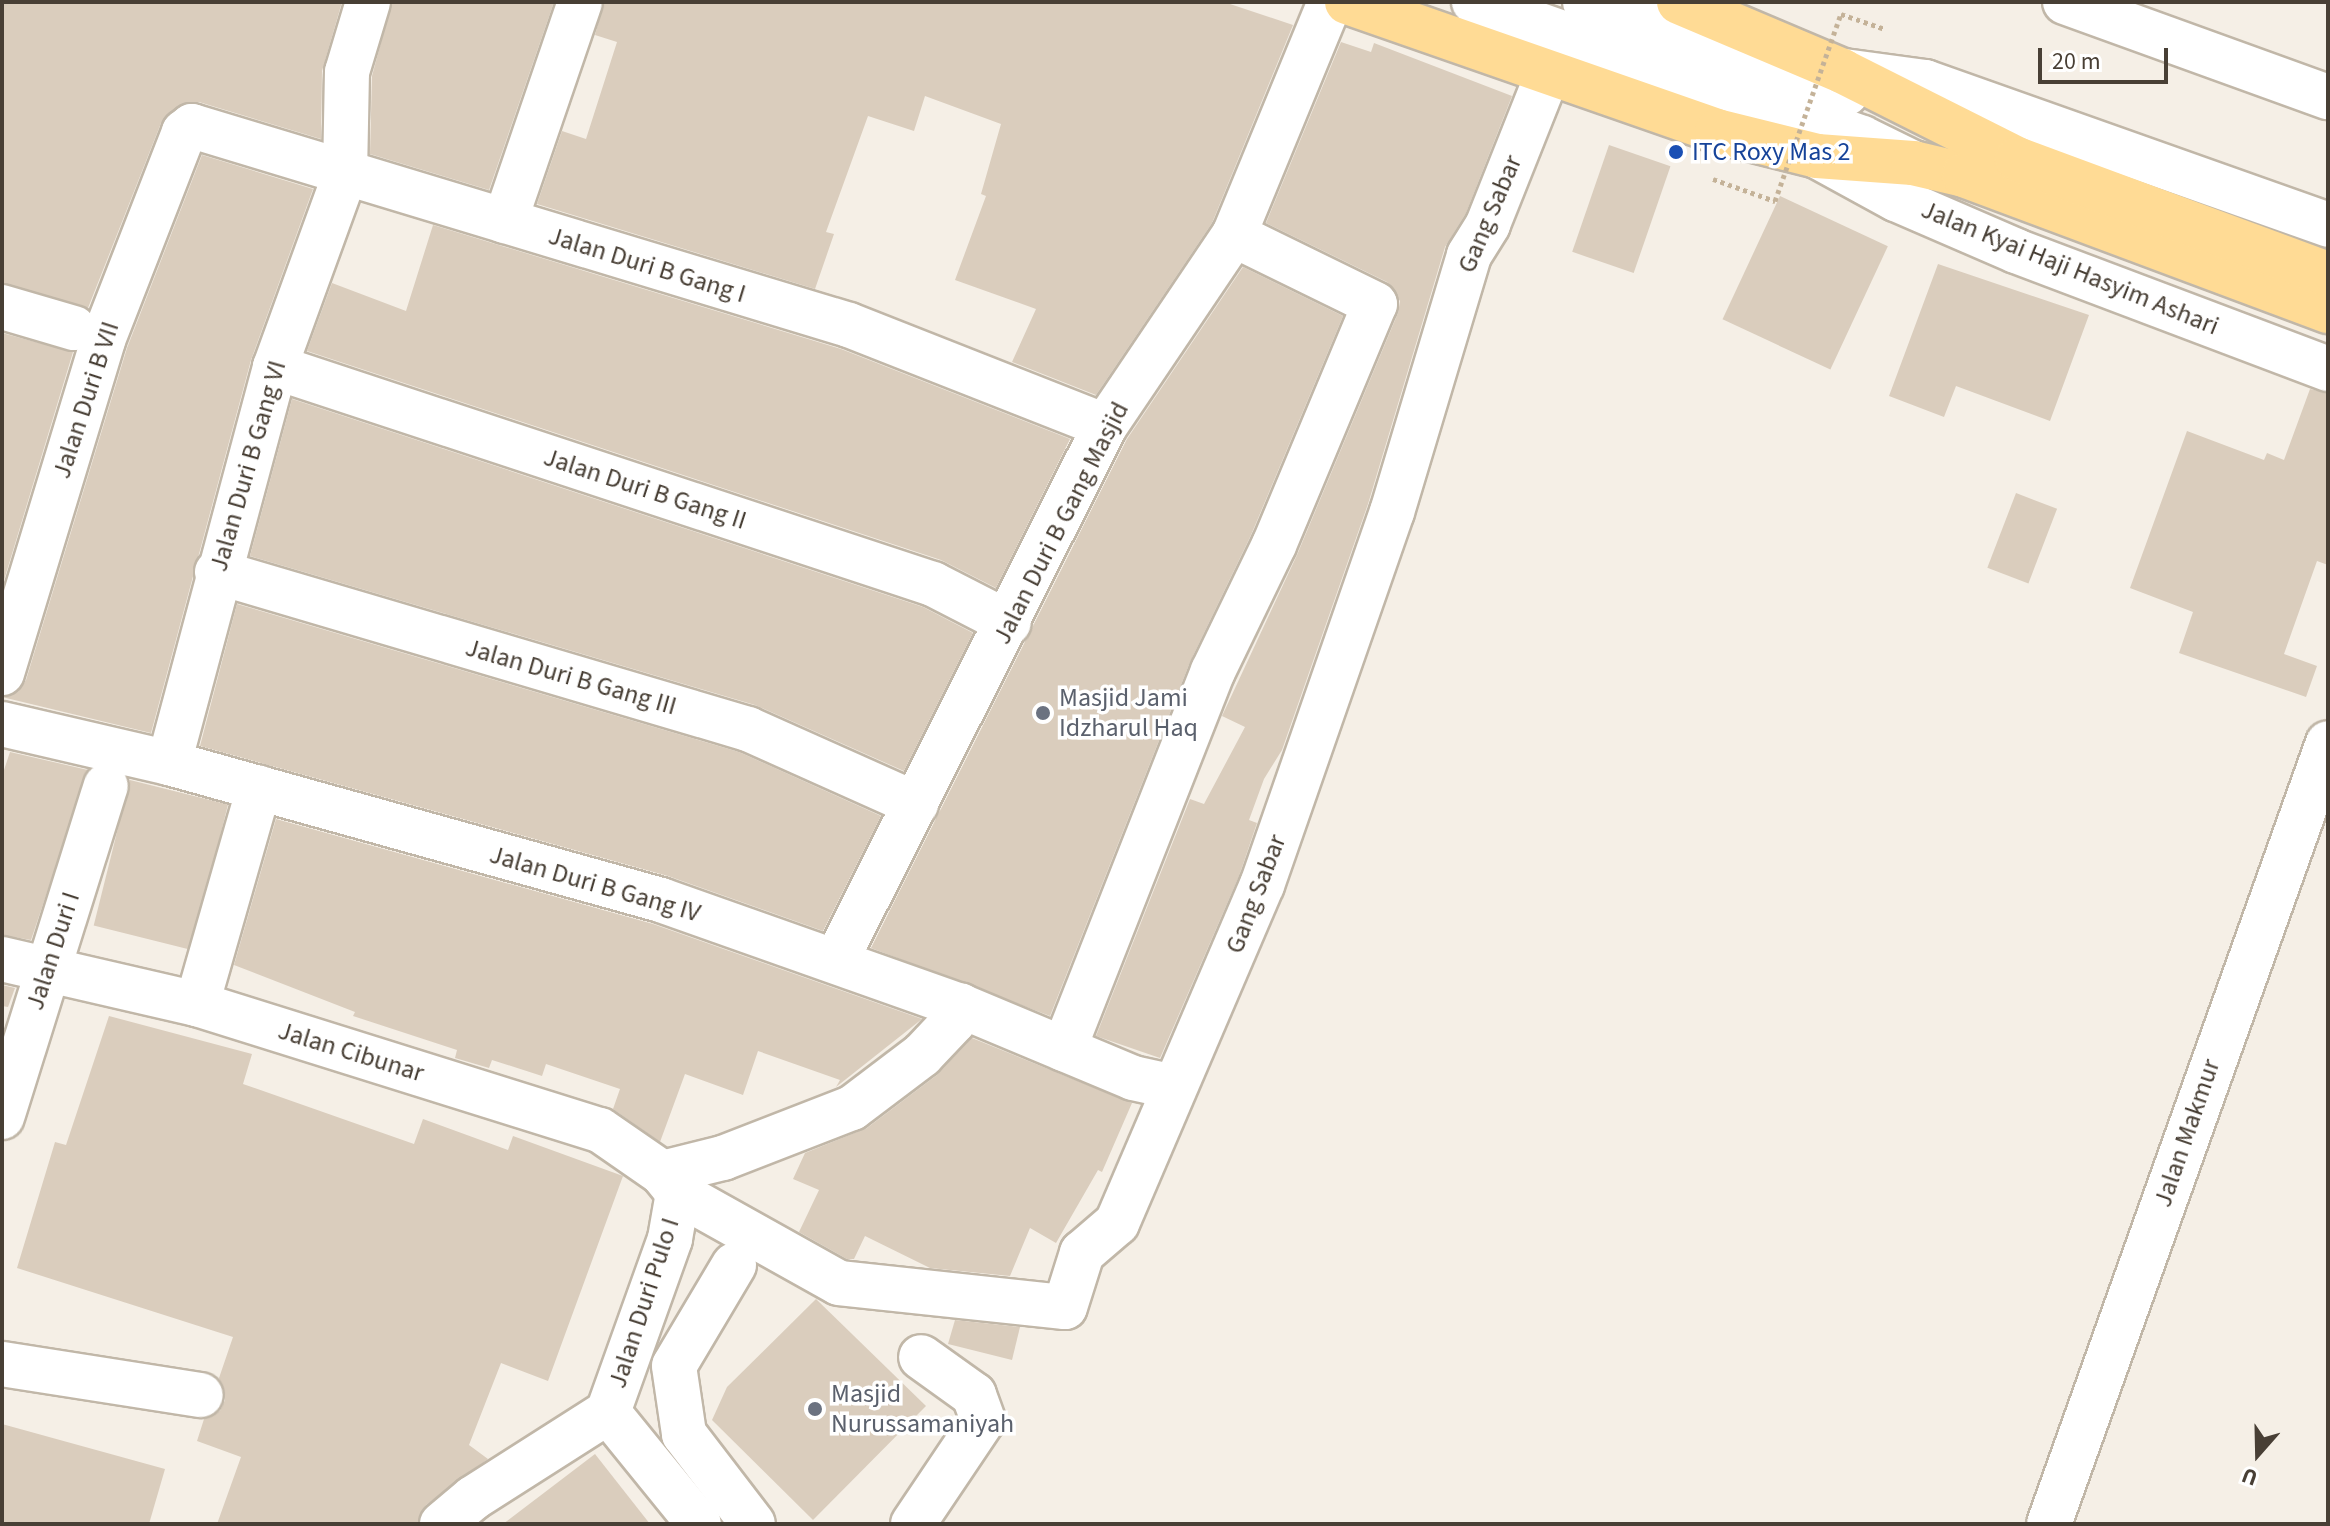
<!DOCTYPE html>
<style>
body{margin:0}
#map{position:relative;width:2330px;height:1526px;overflow:hidden;background:#f5efe6;font-family:"Source Sans 3",sans-serif}
div>[style]{position:absolute}
[style*='--x']{left:calc(var(--x)*1px);top:calc(var(--y)*1px);width:calc(var(--w)*1px);rotate:calc(var(--a)*1deg)}
.building>*{inset:0;background:#dacdbd;transform-origin:0 0}
.path>*{height:5px;margin-top:-2.5px;transform-origin:0;background:repeating-linear-gradient(90deg,#c4b298 0 4px,transparent 0 8px)}
.roads{filter:drop-shadow(2px 0 #c1b7a8) drop-shadow(-2px 0 #c1b7a8) drop-shadow(0 2px #c1b7a8) drop-shadow(0 -2px #c1b7a8)}
.minor>*{height:44px;margin:-22px;padding:0 22px;transform-origin:22px;border-radius:22px;background:#fff}
.major>*{height:44px;margin:-22px;padding:0 22px;transform-origin:22px;border-radius:22px;background:#ffdb95}
.path-bridge>*{height:5px;margin-top:-2.5px;transform-origin:0;background:repeating-linear-gradient(90deg,#c4b298 0 4px,transparent 0 8px)}
.dots>*{width:22px;height:22px;translate:-50% -50%;box-sizing:border-box;border:4px solid #fff;border-radius:50%}
span{translate:-50% -50%;white-space:nowrap;text-align:center;line-height:1.15;-webkit-text-stroke:7px #fff;paint-order:stroke}
.transit-label{font-size:26px;color:#164399}
.left{translate:0 -50%;text-align:left}
.street-label{font-size:26px;color:#483f35}
.worship-label{font-size:26px;color:#5b616d}
.frame{position:absolute;inset:0;border:4px solid #483f35;pointer-events:none}
.north{position:absolute;left:2218px;top:1414px;width:80px;height:80px;-webkit-text-stroke:6px #fff;paint-order:stroke;rotate:200deg;font-size:22px;font-weight:700;line-height:32px;text-align:center;color:#483f35}
.north::after{content:'';display:block;margin:auto;width:28px;height:36px;background:#483f35;clip-path:polygon(50% 0,100% 100%,50% 72%,0 100%)}
.scale{position:absolute;left:2038px;top:48px;width:130px;height:36px;box-sizing:border-box;border:4px solid #483f35;border-top:0;padding-left:10px;font-size:24px;line-height:28px;white-space:nowrap;color:#483f35;-webkit-text-stroke:6px #fff;paint-order:stroke}
</style>
<div id="map">
<div class="building">
<i style="clip-path:polygon(2px 2px,342px 2px,322px 71px,321px 139px,199px 102px,178px 106px,161px 123px,88px 308px,2px 283px)"></i>
<i style="clip-path:polygon(392px 2px,554px 2px,489px 190px,370px 154px,372px 76px)"></i>
<i style="clip-path:polygon(604px 2px,1224px 2px,1293px 25px,1212px 223px,1096px 395px,1012px 362px,1036px 309px,955px 280px,986px 196px,981px 194px,1001px 124px,925px 96px,914px 131px,868px 116px,826px 232px,834px 234px,815px 289px,537px 204px,562px 131px,586px 139px,617px 42px,595px 35px)"></i>
<i style="clip-path:polygon(1341px 42px,1371px 52px,1374px 43px,1512px 96px,1466px 213px,1445px 247px,1368px 504px,1282px 750px,1264px 779px,1249px 820px,1257px 823px,1239px 876px,1160px 1058px,1096px 1036px,1190px 799px,1204px 804px,1245px 727px,1222px 716px,1297px 555px,1398px 313px,1400px 301px,1387px 282px,1266px 223px)"></i>
<i style="left:1609px;top:145px;width:65px;height:113px;rotate:19deg"></i>
<i style="clip-path:polygon(202px 155px,313px 189px,251px 360px,151px 733px,2px 697px,18px 692px,26px 680px,127px 348px)"></i>
<i style="left:1780px;top:196px;width:119px;height:136px;rotate:25deg"></i>
<i style="clip-path:polygon(433px 225px,841px 349px,1070px 439px,996px 588px,941px 560px,307px 351px,332px 283px,406px 311px)"></i>
<i style="clip-path:polygon(1938px 264px,2089px 315px,2050px 421px,1956px 386px,1944px 417px,1889px 396px)"></i>
<i style="clip-path:polygon(1243px 267px,1343px 316px,1251px 535px,1190px 662px,1050px 1016px,871px 948px,1127px 439px)"></i>
<i style="clip-path:polygon(2px 333px,73px 352px,2px 587px)"></i>
<i style="clip-path:polygon(2310px 389px,2328px 393px,2328px 565px,2317px 561px,2284px 654px,2317px 666px,2306px 697px,2179px 653px,2193px 612px,2130px 588px,2187px 431px,2264px 460px,2267px 453px,2284px 460px)"></i>
<i style="clip-path:polygon(292px 399px,923px 607px,973px 633px,904px 771px,755px 705px,250px 556px)"></i>
<i style="left:2016px;top:493px;width:44px;height:80px;rotate:21deg"></i>
<i style="clip-path:polygon(237px 604px,739px 752px,881px 816px,823px 931px,668px 876px,200px 746px)"></i>
<i style="clip-path:polygon(10px 752px,88px 770px,31px 940px,2px 935px,2px 776px)"></i>
<i style="left:130px;top:780px;width:101px;height:150px;rotate:14deg"></i>
<i style="clip-path:polygon(276px 819px,653px 924px,922px 1019px,836px 1087px,840px 1080px,758px 1051px,743px 1095px,685px 1074px,660px 1142px,613px 1109px,620px 1089px,546px 1064px,542px 1076px,492px 1060px,489px 1068px,455px 1058px,457px 1050px,353px 1016px,355px 1012px,234px 965px)"></i>
<i style="clip-path:polygon(2px 985px,15px 988px,8px 1007px,2px 1006px)"></i>
<i style="clip-path:polygon(109px 1016px,252px 1054px,243px 1084px,414px 1144px,423px 1119px,508px 1150px,513px 1136px,623px 1176px,548px 1381px,501px 1363px,469px 1445px,488px 1459px,426px 1505px,418px 1524px,217px 1524px,241px 1457px,197px 1441px,204px 1419px,220px 1411px,225px 1400px,219px 1378px,233px 1337px,17px 1268px,55px 1142px,66px 1145px)"></i>
<i style="clip-path:polygon(972px 1038px,1132px 1103px,1102px 1172px,1098px 1170px,1056px 1243px,1030px 1228px,1010px 1276px,930px 1268px,865px 1236px,854px 1259px,847px 1259px,799px 1232px,819px 1190px,793px 1179px,805px 1153px,867px 1128px,937px 1075px)"></i>
<i style="clip-path:polygon(816px 1299px,926px 1406px,813px 1520px,712px 1420px,727px 1387px)"></i>
<i style="clip-path:polygon(955px 1320px,1020px 1327px,1012px 1360px,948px 1344px)"></i>
<i style="clip-path:polygon(2px 1424px,165px 1469px,149px 1524px,2px 1524px)"></i>
<i style="clip-path:polygon(595px 1454px,650px 1524px,503px 1524px)"></i>
</div>
<div class="path">
<i style="--x:1841;--y:14;--w:46;--a:18.8"></i>
<i style="--x:1713;--y:179;--w:66;--a:19.5"></i>
</div>
<div class="roads">
<div class="minor">
<i style="--x:1474;--y:2;--w:411;--a:19.3"></i>
<i style="--x:1862;--y:138;--w:57;--a:26.1"></i>
<i style="--x:1585;--y:2;--w:277;--a:19.2"></i>
<i style="--x:2065;--y:2;--w:280;--a:19.9"></i>
<i style="--x:1844;--y:71;--w:82;--a:7.7"></i>
<i style="--x:1925;--y:82;--w:428;--a:19.5"></i>
<i style="--x:1817;--y:156;--w:90;--a:28.6"></i>
<i style="--x:1896;--y:199;--w:131;--a:23.4"></i>
<i style="--x:2016;--y:251;--w:334;--a:20.7"></i>
<i style="--x:505;--y:221;--w:231;--a:-71.1"></i>
<i style="--x:2;--y:307;--w:75;--a:16.3"></i>
<i style="--x:275;--y:367;--w:693;--a:18.25"></i>
<i style="--x:933;--y:584;--w:85;--a:27.2"></i>
<i style="--x:217;--y:572;--w:554;--a:16.47"></i>
<i style="--x:748;--y:729;--w:184;--a:24.1"></i>
<i style="--x:2;--y:673;--w:348;--a:-73.1"></i>
<i style="--x:103;--y:340;--w:223;--a:-68.7"></i>
<i style="--x:184;--y:132;--w:10;--a:-37"></i>
<i style="--x:192;--y:126;--w:686;--a:16.85"></i>
<i style="--x:849;--y:325;--w:275;--a:21.5"></i>
<i style="--x:2;--y:724;--w:171;--a:13.1"></i>
<i style="--x:169;--y:763;--w:511;--a:15.56"></i>
<i style="--x:661;--y:900;--w:318;--a:19.5"></i>
<i style="--x:961;--y:1006;--w:186;--a:22.7"></i>
<i style="--x:1133;--y:1078;--w:42;--a:12.4"></i>
<i style="--x:169;--y:763;--w:410;--a:-75"></i>
<i style="--x:275;--y:367;--w:204;--a:-70"></i>
<i style="--x:345;--y:175;--w:103;--a:-88.9"></i>
<i style="--x:347;--y:72;--w:73;--a:-73.3"></i>
<i style="--x:2;--y:959;--w:200;--a:13"></i>
<i style="--x:197;--y:1004;--w:422;--a:17.4"></i>
<i style="--x:600;--y:1130;--w:75;--a:34.7"></i>
<i style="--x:662;--y:1173;--w:26;--a:51"></i>
<i style="--x:678;--y:1193;--w:184;--a:29.2"></i>
<i style="--x:839;--y:1283;--w:227;--a:6.1"></i>
<i style="--x:1065;--y:1307;--w:57;--a:-72.5"></i>
<i style="--x:1082;--y:1253;--w:46;--a:-40.6"></i>
<i style="--x:1117;--y:1223;--w:368;--a:-66.8"></i>
<i style="--x:1262;--y:885;--w:395;--a:-70.8"></i>
<i style="--x:1392;--y:512;--w:268;--a:-73.3"></i>
<i style="--x:1469;--y:255;--w:36;--a:-58"></i>
<i style="--x:1488;--y:224;--w:162;--a:-68.3"></i>
<i style="--x:836;--y:961;--w:599;--a:-63.31"></i>
<i style="--x:1105;--y:426;--w:230;--a:-56"></i>
<i style="--x:1234;--y:235;--w:252;--a:-67.6"></i>
<i style="--x:197;--y:1004;--w:225;--a:-74"></i>
<i style="--x:1064;--y:1049;--w:406;--a:-68.5"></i>
<i style="--x:1213;--y:671;--w:140;--a:-64.2"></i>
<i style="--x:1274;--y:545;--w:261;--a:-67.3"></i>
<i style="--x:1375;--y:304;--w:157;--a:-153.9"></i>
<i style="--x:2;--y:1117;--w:347;--a:-72.6"></i>
<i style="--x:662;--y:1173;--w:63;--a:-13.8"></i>
<i style="--x:723;--y:1158;--w:138;--a:-21.2"></i>
<i style="--x:852;--y:1108;--w:88;--a:-37.1"></i>
<i style="--x:922;--y:1055;--w:47;--a:-46.7"></i>
<i style="--x:954;--y:1021;--w:17;--a:-65"></i>
<i style="--x:678;--y:1193;--w:47;--a:99.9"></i>
<i style="--x:670;--y:1239;--w:184;--a:109.7"></i>
<i style="--x:608;--y:1412;--w:144;--a:50.9"></i>
<i style="--x:734;--y:1265;--w:117;--a:120.7"></i>
<i style="--x:674;--y:1366;--w:69;--a:81.6"></i>
<i style="--x:684;--y:1434;--w:113;--a:52.5"></i>
<i style="--x:2;--y:1364;--w:201;--a:8.9"></i>
<i style="--x:442;--y:1524;--w:40;--a:-40"></i>
<i style="--x:473;--y:1498;--w:160;--a:-32.5"></i>
<i style="--x:913;--y:1524;--w:125;--a:-56.1"></i>
<i style="--x:983;--y:1420;--w:27;--a:-110"></i>
<i style="--x:974;--y:1395;--w:65;--a:-144.4"></i>
<i style="--x:2049;--y:1524;--w:829;--a:-70.34"></i>
</div>
<div class="major">
<i style="--x:1347;--y:2;--w:392;--a:19.2"></i>
<i style="--x:1717;--y:131;--w:103;--a:14"></i>
<i style="--x:1817;--y:156;--w:96;--a:4.2"></i>
<i style="--x:1913;--y:163;--w:52;--a:13.2"></i>
<i style="--x:1964;--y:175;--w:389;--a:20.5"></i>
<i style="--x:1679;--y:2;--w:177;--a:22.9"></i>
<i style="--x:1842;--y:71;--w:196;--a:26.7"></i>
<i style="--x:2017;--y:159;--w:332;--a:20.3"></i>
</div>
</div>
<div class="path-bridge">
<i style="--x:1775;--y:201;--w:198;--a:-70.6"></i>
</div>
<div class="dots">
<i style="left:1676px;top:152px;background:#1a4fb4"></i>
<i style="left:1043px;top:713px;background:#6b7280"></i>
<i style="left:815px;top:1409px;background:#6b7280"></i>
</div>
<div class="transit-label">
<span class="left" style="left:1692px;top:152px">ITC Roxy Mas 2</span>
</div>
<div class="street-label">
<span style="left:1490px;top:214px;rotate:-67deg">Gang Sabar</span>
<span style="left:647px;top:265px;rotate:17deg">Jalan Duri B Gang I</span>
<span style="left:2070px;top:268px;rotate:22deg">Jalan Kyai Haji Hasyim Ashari</span>
<span style="left:86px;top:400px;rotate:-72deg">Jalan Duri B VII</span>
<span style="left:248px;top:466px;rotate:-74deg">Jalan Duri B Gang VI</span>
<span style="left:645px;top:489px;rotate:18deg">Jalan Duri B Gang II</span>
<span style="left:1061px;top:523px;rotate:-63deg">Jalan Duri B Gang Masjid</span>
<span style="left:571px;top:677px;rotate:16deg">Jalan Duri B Gang III</span>
<span style="left:595px;top:884px;rotate:16deg">Jalan Duri B Gang IV</span>
<span style="left:1256px;top:894px;rotate:-69deg">Gang Sabar</span>
<span style="left:53px;top:951px;rotate:-72deg">Jalan Duri I</span>
<span style="left:351px;top:1052px;rotate:17deg">Jalan Cibunar</span>
<span style="left:2187px;top:1133px;rotate:-71deg">Jalan Makmur</span>
<span style="left:644px;top:1303px;rotate:-72deg">Jalan Duri Pulo I</span>
</div>
<div class="worship-label">
<span class="left" style="left:1059px;top:713px">Masjid Jami<br>Idzharul Haq</span>
<span class="left" style="left:831px;top:1409px">Masjid<br>Nurussamaniyah</span>
</div>
<div class="frame"></div>
<div class="north">U</div>
<div class="scale">20 m</div>
</div>
